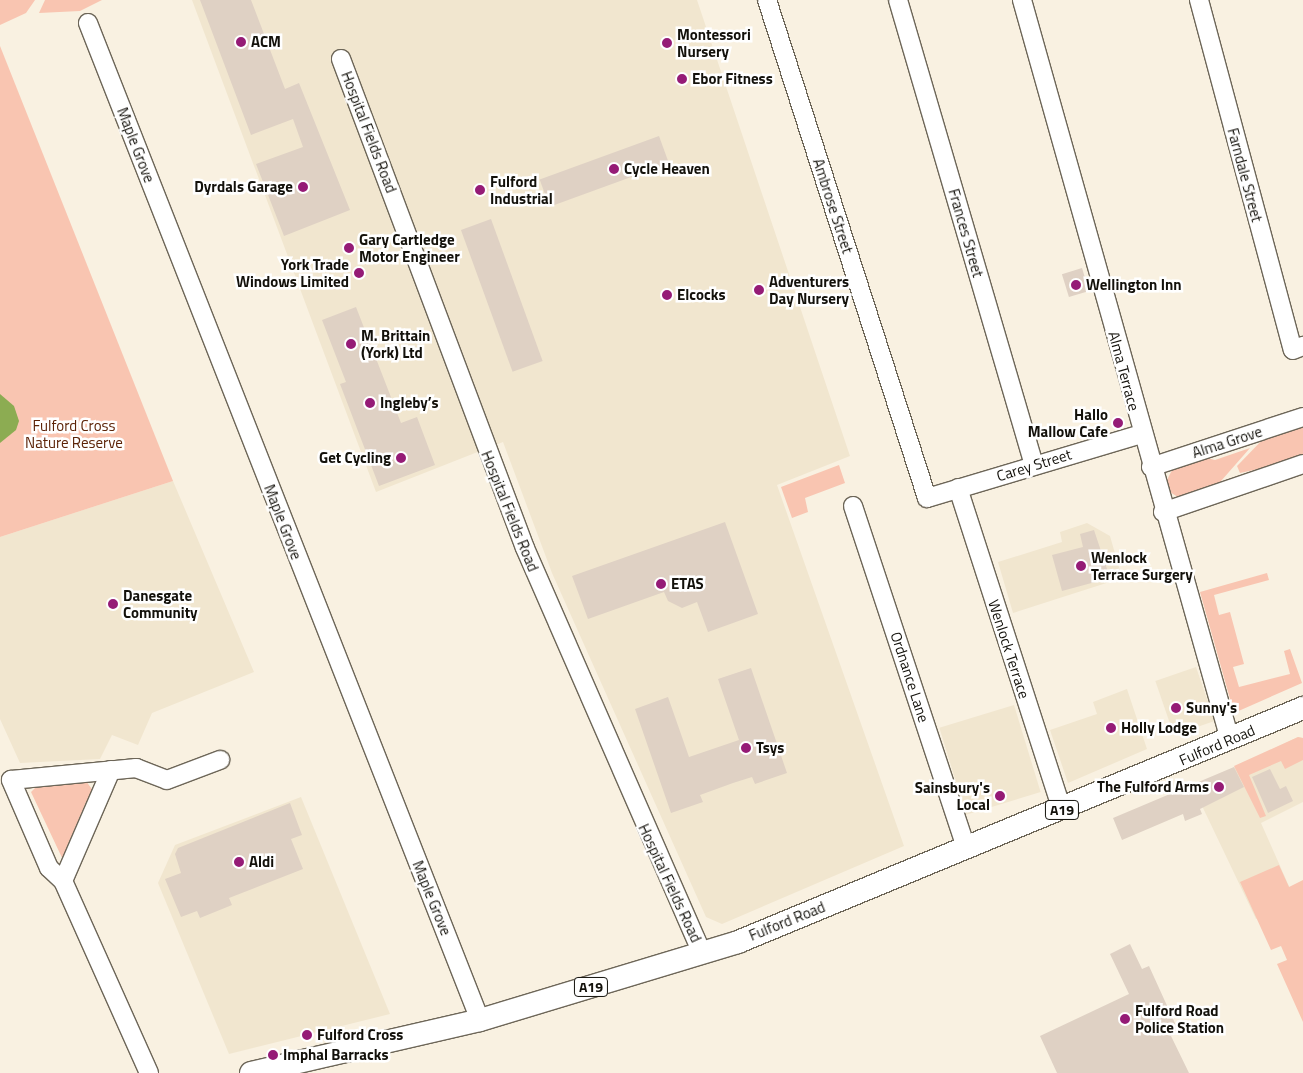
<!DOCTYPE html>
<meta charset="utf-8">
<style>
body{margin:0}
#map{position:relative;width:1303px;height:1073px;overflow:hidden;background:#f9f1e1;font-family:"Titillium Web",sans-serif}
div>[style]{position:absolute}
[style*='--x']{left:calc(var(--x)*1px);top:calc(var(--y)*1px);width:calc(var(--w)*1px);rotate:calc(var(--a)*1deg)}
.built>*{inset:0;background:#f1e6cf;transform-origin:0 0}
.green>*{inset:0;background:#f9c5b1}
.water>*{inset:0;background:#8cac52}
.building>*{inset:0;background:#dfd1c4;transform-origin:0 0}
.roads{filter:drop-shadow(1px 0 #6d6658) drop-shadow(-1px 0 #6d6658) drop-shadow(0 1px #6d6658) drop-shadow(0 -1px #6d6658)}
.minor>*{height:18px;margin:-9px;padding:0 9px;transform-origin:9px;border-radius:9px;background:#fff}
.major>*{height:22px;margin:-11px;padding:0 11px;transform-origin:11px;border-radius:11px;background:#fff}
.dots>*{width:14px;height:14px;translate:-50% -50%;box-sizing:border-box;border:2px solid #fff;border-radius:50%}
span{translate:-50% -50%;white-space:nowrap;text-align:center;line-height:1.15;-webkit-text-stroke:5px #fff;paint-order:stroke}
.shield-label span{padding:1px 4px;background:#fff;border:1px solid;border-radius:4px;-webkit-text-stroke-width:0}
.shield-label{font-size:14px;color:#13110b;font-weight:700}
.poi-label{font-size:15px;color:#13110b;font-weight:700}
.left{translate:0 -50%;text-align:left}
.right{translate:-100% -50%;text-align:right}
.street-label{font-size:15px;color:#13110b}
.park-label{font-size:15px;color:#5c2307}
</style>
<div id="map">
<div class="built">
<i style="clip-path:polygon(192px 0,697px 0,850px 456px,777px 485px,904px 846px,722px 924px,706px 917px,552px 573px,503px 442px,376px 492px)"></i>
<i style="clip-path:polygon(173px 481px,254px 672px,152px 713px,138px 745px,112px 735px,100px 759px,20px 763px,0 719px,0 537px)"></i>
<i style="clip-path:polygon(1087px 523px,1110px 536px,1122px 578px,1013px 613px,998px 562px,1062px 542px,1060px 532px)"></i>
<i style="left:1196px;top:667px;width:57px;height:43px;rotate:71deg"></i>
<i style="clip-path:polygon(1127px 689px,1147px 749px,1068px 783px,1050px 730px,1097px 714px,1093px 702px)"></i>
<i style="left:1014px;top:705px;width:91px;height:78px;rotate:73deg"></i>
<i style="clip-path:polygon(1298px 737px,1303px 738px,1303px 802px,1261px 823px,1296px 902px,1256px 919px,1193px 787px)"></i>
<i style="clip-path:polygon(301px 797px,390px 1014px,229px 1054px,158px 883px,175px 845px)"></i>
</div>
<div class="green">
<i style="clip-path:polygon(0 0,35px 0,26px 13px,0 25px)"></i>
<i style="clip-path:polygon(45px 0,102px 0,80px 11px,39px 13px)"></i>
<i style="clip-path:polygon(0 46px,173px 481px,0 537px)"></i>
<i style="clip-path:polygon(1303px 426px,1303px 459px,1240px 473px,1237px 466px,1268px 434px)"></i>
<i style="clip-path:polygon(1250px 448px,1214px 489px,1181px 499px,1170px 492px,1167px 480px,1174px 466px,1202px 457px,1215px 460px)"></i>
<i style="clip-path:polygon(839px 465px,845px 483px,805px 498px,808px 512px,792px 518px,781px 487px)"></i>
<i style="clip-path:polygon(1267px 573px,1269px 580px,1214px 595px,1219px 615px,1230px 612px,1244px 664px,1233px 667px,1239px 687px,1290px 674px,1284px 651px,1290px 649px,1302px 683px,1234px 713px,1200px 592px)"></i>
<i style="clip-path:polygon(1298px 737px,1303px 738px,1303px 760px,1285px 769px,1281px 761px,1249px 775px,1266px 816px,1260px 818px,1234px 766px)"></i>
<i style="clip-path:polygon(86px 781px,94px 792px,92px 802px,86px 802px,64px 854px,64px 862px,31px 792px,38px 785px)"></i>
<i style="clip-path:polygon(1279px 865px,1289px 887px,1303px 880px,1303px 1022px,1277px 964px,1287px 960px,1281px 946px,1271px 950px,1240px 882px)"></i>
</div>
<div class="water">
<i style="clip-path:polygon(0 394px,14px 406px,19px 421px,16px 430px,0 443px)"></i>
</div>
<div class="building">
<i style="clip-path:polygon(200px 0,251px 0,285px 89px,299px 83px,350px 210px,284px 236px,256px 164px,303px 147px,293px 119px,251px 135px)"></i>
<i style="left:659px;top:136px;width:29px;height:127px;rotate:70deg"></i>
<i style="left:491px;top:219px;width:151px;height:32px;rotate:70deg"></i>
<i style="left:1082px;top:268px;width:24px;height:21px;rotate:73deg"></i>
<i style="clip-path:polygon(356px 307px,401px 423px,417px 417px,435px 465px,379px 486px,340px 384px,346px 382px,322px 320px)"></i>
<i style="clip-path:polygon(725px 522px,758px 614px,708px 632px,697px 602px,682px 608px,668px 601px,664px 592px,588px 619px,572px 576px)"></i>
<i style="clip-path:polygon(1094px 530px,1110px 578px,1062px 591px,1052px 555px,1083px 547px,1080px 534px)"></i>
<i style="clip-path:polygon(751px 668px,787px 773px,755px 784px,752px 777px,733px 783px,700px 795px,703px 802px,671px 813px,635px 709px,668px 697px,689px 757px,739px 740px,718px 679px)"></i>
<i style="clip-path:polygon(1234px 767px,1244px 787px,1200px 809px,1202px 814px,1185px 821px,1183px 814px,1122px 840px,1113px 818px)"></i>
<i style="clip-path:polygon(1270px 769px,1280px 789px,1286px 786px,1293px 801px,1268px 813px,1252px 777px)"></i>
<i style="clip-path:polygon(290px 803px,302px 835px,291px 839px,303px 869px,229px 898px,232px 905px,200px 918px,197px 911px,181px 917px,165px 879px,181px 873px,175px 854px,178px 848px)"></i>
<i style="clip-path:polygon(1130px 944px,1142px 969px,1149px 966px,1179px 1032px,1171px 1036px,1189px 1073px,1057px 1073px,1040px 1036px,1129px 994px,1110px 954px)"></i>
</div>
<div class="roads">
<div class="minor">
<i style="--x:767;--y:0;--w:523;--a:72.19"></i>
<i style="--x:927;--y:498;--w:224;--a:-16.6"></i>
<i style="--x:898;--y:0;--w:485;--a:73.7"></i>
<i style="--x:1022;--y:0;--w:769;--a:74.3"></i>
<i style="--x:1199;--y:0;--w:362;--a:75"></i>
<i style="--x:1293;--y:350;--w:11;--a:-22"></i>
<i style="--x:88;--y:23;--w:1071;--a:68.54"></i>
<i style="--x:341;--y:59;--w:522;--a:69.38"></i>
<i style="--x:525;--y:548;--w:442;--a:66.4"></i>
<i style="--x:1151;--y:467;--w:160;--a:-18.2"></i>
<i style="--x:958;--y:488;--w:338;--a:72.1"></i>
<i style="--x:853;--y:506;--w:360;--a:71.7"></i>
<i style="--x:1163;--y:512;--w:148;--a:-18.9"></i>
<i style="--x:63;--y:881;--w:121;--a:-66.6"></i>
<i style="--x:149;--y:1073;--w:210;--a:-114.1"></i>
<i style="--x:63;--y:881;--w:19;--a:-137"></i>
<i style="--x:49;--y:868;--w:96;--a:-113.4"></i>
<i style="--x:11;--y:780;--w:126;--a:-5.5"></i>
<i style="--x:136;--y:768;--w:33;--a:21"></i>
<i style="--x:167;--y:780;--w:57;--a:-20.7"></i>
</div>
<div class="major">
<i style="--x:251;--y:1073;--w:235;--a:-13"></i>
<i style="--x:480;--y:1020;--w:270;--a:-16.8"></i>
<i style="--x:738;--y:942;--w:612;--a:-22.5"></i>
</div>
</div>
<div class="dots">
<i style="left:241px;top:42px;background:#951b76"></i>
<i style="left:667px;top:43px;background:#951b76"></i>
<i style="left:682px;top:79px;background:#951b76"></i>
<i style="left:614px;top:169px;background:#951b76"></i>
<i style="left:303px;top:187px;background:#951b76"></i>
<i style="left:480px;top:190px;background:#951b76"></i>
<i style="left:349px;top:248px;background:#951b76"></i>
<i style="left:359px;top:273px;background:#951b76"></i>
<i style="left:1076px;top:285px;background:#951b76"></i>
<i style="left:759px;top:290px;background:#951b76"></i>
<i style="left:667px;top:295px;background:#951b76"></i>
<i style="left:351px;top:344px;background:#951b76"></i>
<i style="left:370px;top:403px;background:#951b76"></i>
<i style="left:1118px;top:423px;background:#951b76"></i>
<i style="left:401px;top:458px;background:#951b76"></i>
<i style="left:1081px;top:566px;background:#951b76"></i>
<i style="left:661px;top:584px;background:#951b76"></i>
<i style="left:113px;top:604px;background:#951b76"></i>
<i style="left:1176px;top:708px;background:#951b76"></i>
<i style="left:1111px;top:728px;background:#951b76"></i>
<i style="left:746px;top:748px;background:#951b76"></i>
<i style="left:1219px;top:787px;background:#951b76"></i>
<i style="left:1000px;top:796px;background:#951b76"></i>
<i style="left:239px;top:862px;background:#951b76"></i>
<i style="left:1125px;top:1019px;background:#951b76"></i>
<i style="left:307px;top:1035px;background:#951b76"></i>
<i style="left:273px;top:1055px;background:#951b76"></i>
</div>
<div class="shield-label">
<span style="left:1062px;top:810px">A19</span>
<span style="left:591px;top:987px">A19</span>
</div>
<div class="poi-label">
<span class="left" style="left:677px;top:43px">Montessori<br>Nursery</span>
<span class="left" style="left:251px;top:42px">ACM</span>
<span class="left" style="left:692px;top:79px">Ebor Fitness</span>
<span class="left" style="left:624px;top:169px">Cycle Heaven</span>
<span class="left" style="left:490px;top:190px">Fulford<br>Industrial</span>
<span class="right" style="left:293px;top:187px">Dyrdals Garage</span>
<span class="left" style="left:359px;top:248px">Gary Cartledge<br>Motor Engineer</span>
<span class="right" style="left:349px;top:273px">York Trade<br>Windows Limited</span>
<span class="left" style="left:769px;top:290px">Adventurers<br>Day Nursery</span>
<span class="left" style="left:1086px;top:285px">Wellington Inn</span>
<span class="left" style="left:677px;top:295px">Elcocks</span>
<span class="left" style="left:361px;top:344px">M. Brittain<br>(York) Ltd</span>
<span class="left" style="left:380px;top:403px">Ingleby’s</span>
<span class="right" style="left:1108px;top:423px">Hallo<br>Mallow Cafe</span>
<span class="right" style="left:391px;top:458px">Get Cycling</span>
<span class="left" style="left:1091px;top:566px">Wenlock<br>Terrace Surgery</span>
<span class="left" style="left:671px;top:584px">ETAS</span>
<span class="left" style="left:123px;top:604px">Danesgate<br>Community</span>
<span class="left" style="left:1186px;top:708px">Sunny's</span>
<span class="left" style="left:1121px;top:728px">Holly Lodge</span>
<span class="left" style="left:756px;top:748px">Tsys</span>
<span class="right" style="left:990px;top:796px">Sainsbury's<br>Local</span>
<span class="right" style="left:1209px;top:787px">The Fulford Arms</span>
<span class="left" style="left:249px;top:862px">Aldi</span>
<span class="left" style="left:1135px;top:1019px">Fulford Road<br>Police Station</span>
<span class="left" style="left:317px;top:1035px">Fulford Cross</span>
<span class="left" style="left:283px;top:1055px">Imphal Barracks</span>
</div>
<div class="street-label">
<span style="left:369px;top:132px;rotate:69deg">Hospital Fields Road</span>
<span style="left:136px;top:145px;rotate:69deg">Maple Grove</span>
<span style="left:1245px;top:175px;rotate:75deg">Farndale Street</span>
<span style="left:833px;top:206px;rotate:72deg">Ambrose Street</span>
<span style="left:966px;top:233px;rotate:74deg">Frances Street</span>
<span style="left:1124px;top:371px;rotate:75deg">Alma Terrace</span>
<span style="left:1227px;top:442px;rotate:-18deg">Alma Grove</span>
<span style="left:1034px;top:465px;rotate:-17deg">Carey Street</span>
<span style="left:510px;top:511px;rotate:68deg">Hospital Fields Road</span>
<span style="left:283px;top:522px;rotate:69deg">Maple Grove</span>
<span style="left:1009px;top:649px;rotate:72deg">Wenlock Terrace</span>
<span style="left:910px;top:677px;rotate:72deg">Ordnance Lane</span>
<span style="left:1217px;top:745px;rotate:-23deg">Fulford Road</span>
<span style="left:670px;top:883px;rotate:65deg">Hospital Fields Road</span>
<span style="left:432px;top:898px;rotate:68deg">Maple Grove</span>
<span style="left:787px;top:921px;rotate:-22deg">Fulford Road</span>
</div>
<div class="park-label">
<span style="left:74px;top:434px">Fulford Cross<br>Nature Reserve</span>
</div>
</div>
